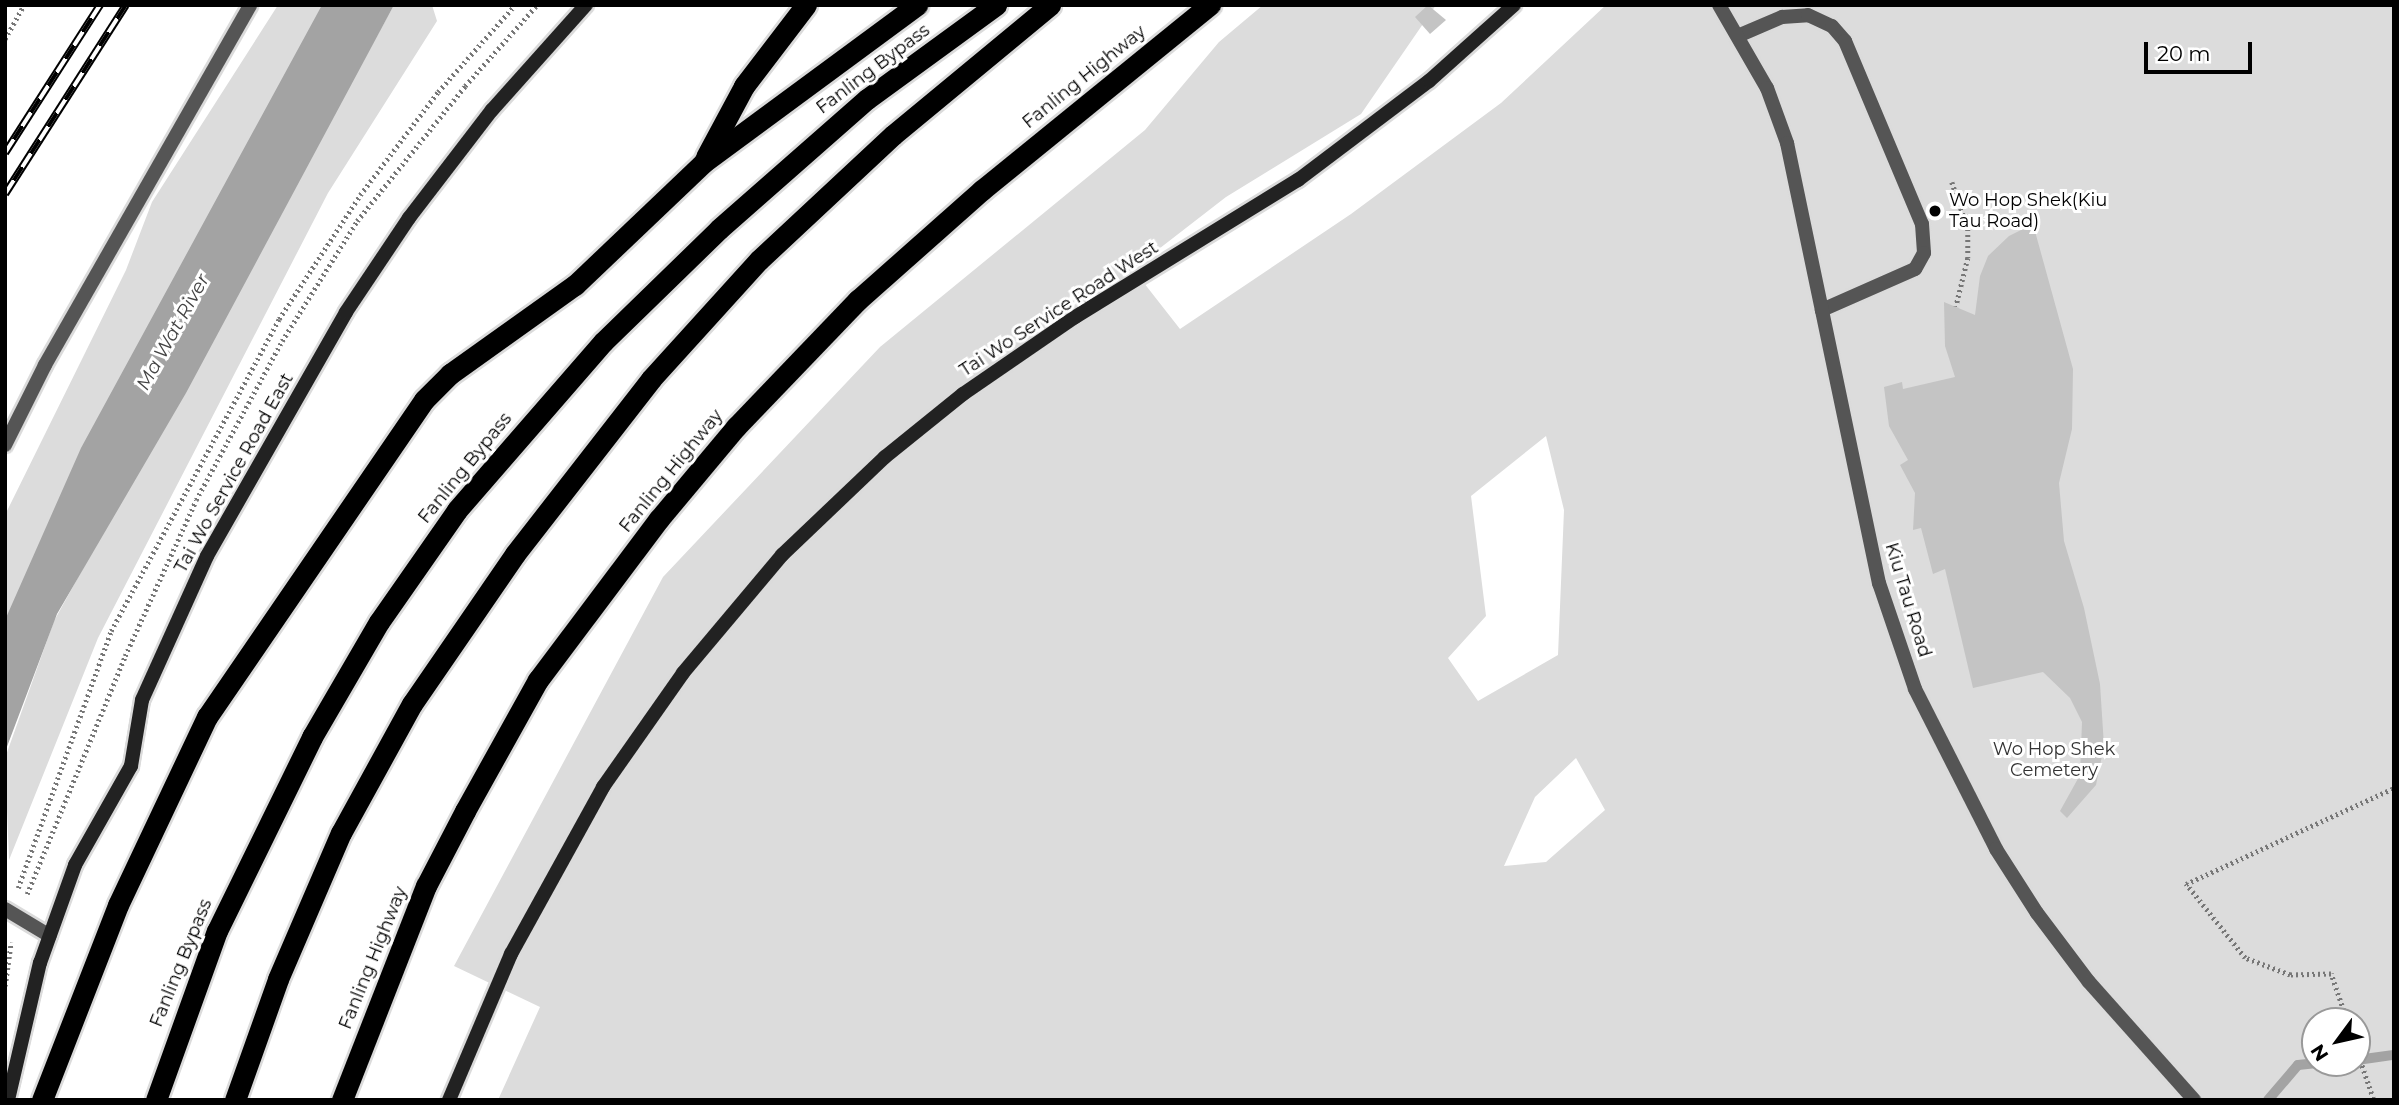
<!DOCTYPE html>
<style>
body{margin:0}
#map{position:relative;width:2399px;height:1105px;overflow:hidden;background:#fff;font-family:Montserrat,sans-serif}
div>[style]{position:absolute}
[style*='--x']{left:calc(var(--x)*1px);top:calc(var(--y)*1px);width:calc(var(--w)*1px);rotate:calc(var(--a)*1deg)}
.green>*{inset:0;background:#dcdcdc}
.water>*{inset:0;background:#a3a3a3}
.stream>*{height:10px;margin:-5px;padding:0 5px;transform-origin:5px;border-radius:5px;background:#a3a3a3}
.building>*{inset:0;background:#c4c4c4}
.path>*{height:4.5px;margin-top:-2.25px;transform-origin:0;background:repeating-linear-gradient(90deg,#777 0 2px,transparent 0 5.5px)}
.roads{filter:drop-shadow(2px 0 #dbdbdb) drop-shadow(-2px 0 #dbdbdb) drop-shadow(0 2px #dbdbdb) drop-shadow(0 -2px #dbdbdb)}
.lane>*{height:14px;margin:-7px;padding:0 7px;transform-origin:7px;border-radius:7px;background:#555}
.street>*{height:14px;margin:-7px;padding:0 7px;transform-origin:7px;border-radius:7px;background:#555}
.secondary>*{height:14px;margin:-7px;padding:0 7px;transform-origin:7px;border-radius:7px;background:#222}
.highway>*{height:21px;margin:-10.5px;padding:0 10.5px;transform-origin:10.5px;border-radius:10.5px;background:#000}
.rail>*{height:8px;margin-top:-4px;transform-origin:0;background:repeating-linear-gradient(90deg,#fff 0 16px,#000 0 32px);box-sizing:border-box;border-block:2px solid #000}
.dots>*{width:19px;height:19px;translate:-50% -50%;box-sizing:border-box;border:4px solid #fff;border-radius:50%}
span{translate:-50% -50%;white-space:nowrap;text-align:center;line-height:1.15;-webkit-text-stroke:6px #fff;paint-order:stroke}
.street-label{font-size:18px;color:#000}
.poi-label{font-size:18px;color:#000}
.left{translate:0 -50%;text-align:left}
.park-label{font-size:18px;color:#333}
.water-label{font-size:19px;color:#444;font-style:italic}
.frame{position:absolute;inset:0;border:7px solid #000;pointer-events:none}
.north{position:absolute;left:2301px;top:1007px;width:70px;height:70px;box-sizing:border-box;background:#fff;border:2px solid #999;border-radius:50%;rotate:237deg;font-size:19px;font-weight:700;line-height:28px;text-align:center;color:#000}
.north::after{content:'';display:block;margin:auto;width:24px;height:32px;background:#000;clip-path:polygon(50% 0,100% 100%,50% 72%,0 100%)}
.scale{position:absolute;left:2144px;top:42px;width:108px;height:32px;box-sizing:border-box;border:4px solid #000;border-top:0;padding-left:9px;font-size:21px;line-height:24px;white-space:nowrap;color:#000;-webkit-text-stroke:5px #fff;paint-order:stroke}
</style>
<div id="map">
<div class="green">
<i style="clip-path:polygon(278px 5px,325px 5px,5px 620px,5px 515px,126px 270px,152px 202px)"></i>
<i style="clip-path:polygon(394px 5px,432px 5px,437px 21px,328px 193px,98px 638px,9px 860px,5px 758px,54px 621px)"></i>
<i style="clip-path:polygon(evenodd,1263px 5px,1436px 5px,1361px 114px,1226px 197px,1133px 269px,1180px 329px,1351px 214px,1501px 103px,1606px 5px,2394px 5px,2394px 1100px,498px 1100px,540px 1007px,454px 966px,663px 577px,880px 347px,1145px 130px,1219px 42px,1263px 5px,1546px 436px,1564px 510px,1558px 655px,1478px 701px,1448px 658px,1486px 616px,1471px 496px,1546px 436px,1263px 5px,1576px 758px,1605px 810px,1546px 862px,1504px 866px,1535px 797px,1576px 758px,1263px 5px,2315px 1021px,2357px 1021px,2357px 1063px,2315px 1063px,2315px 1021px)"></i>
</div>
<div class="water">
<i style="clip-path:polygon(322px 5px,394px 5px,186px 393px,57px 614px,5px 752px,5px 620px,81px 448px)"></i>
</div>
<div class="stream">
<i style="--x:2357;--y:1060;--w:37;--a:-8"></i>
<i style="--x:2268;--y:1100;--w:46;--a:-49.4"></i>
<i style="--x:2298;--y:1065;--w:19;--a:-6"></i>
</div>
<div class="building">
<i style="clip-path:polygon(1428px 5px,1446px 20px,1430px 34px,1415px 17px)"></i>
<i style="clip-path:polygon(2033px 224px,2073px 369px,2072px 429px,2059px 483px,2064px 541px,2084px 608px,2100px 684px,2104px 746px,2096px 785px,2067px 818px,2060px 811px,2080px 775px,2082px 722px,2070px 698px,2043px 672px,1973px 688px,1945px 569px,1933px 574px,1921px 528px,1913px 530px,1915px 493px,1900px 465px,1908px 460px,1889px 426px,1884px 387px,1902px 382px,1903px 389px,1955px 377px,1945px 346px,1944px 302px,1975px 315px,1980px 276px,1988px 256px,2009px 236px)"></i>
</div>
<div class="path">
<i style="--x:5;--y:39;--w:39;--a:-61"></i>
<i style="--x:1952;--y:182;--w:50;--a:71.2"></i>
<i style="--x:1968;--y:229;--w:29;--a:90"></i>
<i style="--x:1968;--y:258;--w:50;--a:103.8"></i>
<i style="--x:18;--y:888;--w:273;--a:-70.1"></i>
<i style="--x:111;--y:631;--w:354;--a:-61.7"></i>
<i style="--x:279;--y:319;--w:148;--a:-56.8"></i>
<i style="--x:360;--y:195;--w:129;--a:-52.9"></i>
<i style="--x:438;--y:92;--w:116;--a:-48.5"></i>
<i style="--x:27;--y:894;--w:257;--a:-67.6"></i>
<i style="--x:125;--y:656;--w:171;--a:-65.5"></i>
<i style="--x:196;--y:500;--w:181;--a:-61.6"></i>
<i style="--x:282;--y:341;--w:142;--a:-58"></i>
<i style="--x:357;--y:221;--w:173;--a:-51.3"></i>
<i style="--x:465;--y:86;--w:108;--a:-48.4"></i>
<i style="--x:5;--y:986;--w:44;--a:-82.2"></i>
<i style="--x:2347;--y:1021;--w:50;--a:-108.8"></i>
<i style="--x:2331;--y:974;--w:41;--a:178.6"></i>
<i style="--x:2290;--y:975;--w:48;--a:-159.3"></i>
<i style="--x:2245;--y:958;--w:95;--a:-128.6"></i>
<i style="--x:2186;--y:884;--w:229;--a:-24.8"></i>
<i style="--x:2357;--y:1050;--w:53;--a:71.2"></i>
</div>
<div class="roads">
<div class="lane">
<i style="--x:1740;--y:35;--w:46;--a:-23.2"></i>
<i style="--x:1782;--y:17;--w:26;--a:-4"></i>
<i style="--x:1808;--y:15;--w:26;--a:25"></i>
<i style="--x:1832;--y:26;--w:20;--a:49"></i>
<i style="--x:1845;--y:41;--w:199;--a:67.2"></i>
<i style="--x:1922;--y:224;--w:29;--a:86"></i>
<i style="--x:1924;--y:253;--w:18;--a:119"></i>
<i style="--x:1915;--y:269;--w:102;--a:156.2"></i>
</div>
<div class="street">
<i style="--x:1719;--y:5;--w:96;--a:60"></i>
<i style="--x:1767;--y:88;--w:59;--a:70"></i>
<i style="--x:1787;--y:143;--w:450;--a:78.2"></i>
<i style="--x:1879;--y:583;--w:112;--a:71.2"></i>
<i style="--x:1915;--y:689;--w:179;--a:63.1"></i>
<i style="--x:1996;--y:849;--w:76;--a:57.4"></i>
<i style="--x:2037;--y:913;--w:86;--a:53"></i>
<i style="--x:2089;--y:982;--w:158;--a:48.3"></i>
<i style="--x:5;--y:445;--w:89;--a:-63.4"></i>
<i style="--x:45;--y:365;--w:414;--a:-60.3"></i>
<i style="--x:5;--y:909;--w:52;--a:31"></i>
</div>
<div class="secondary">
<i style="--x:8;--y:1100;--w:141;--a:-76.9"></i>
<i style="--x:40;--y:963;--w:104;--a:-70.3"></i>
<i style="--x:75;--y:865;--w:114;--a:-60.5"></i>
<i style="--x:131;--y:766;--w:67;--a:-80.5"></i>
<i style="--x:142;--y:700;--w:158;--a:-65.7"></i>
<i style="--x:207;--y:556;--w:281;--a:-60.3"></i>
<i style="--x:346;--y:312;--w:113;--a:-56.2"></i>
<i style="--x:409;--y:218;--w:136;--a:-52.5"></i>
<i style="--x:492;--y:110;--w:141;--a:-48.2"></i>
<i style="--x:449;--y:1100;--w:159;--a:-67"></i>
<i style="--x:511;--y:954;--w:191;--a:-61.1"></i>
<i style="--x:603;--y:787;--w:139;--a:-54.9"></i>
<i style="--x:683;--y:673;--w:154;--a:-50"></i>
<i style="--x:782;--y:555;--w:142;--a:-43.6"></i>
<i style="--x:885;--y:457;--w:100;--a:-38.9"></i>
<i style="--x:963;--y:394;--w:136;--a:-34.5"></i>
<i style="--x:1075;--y:317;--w:262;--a:-31.6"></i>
<i style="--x:1298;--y:180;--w:164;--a:-37.1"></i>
<i style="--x:1429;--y:81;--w:114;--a:-41.8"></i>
</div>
<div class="highway">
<i style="--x:706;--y:157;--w:81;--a:-61.8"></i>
<i style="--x:744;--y:86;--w:102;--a:-52.6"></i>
<i style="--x:42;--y:1100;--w:209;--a:-68.7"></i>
<i style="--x:118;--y:905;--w:208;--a:-64.7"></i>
<i style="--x:207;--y:717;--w:384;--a:-55.6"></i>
<i style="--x:424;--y:400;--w:37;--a:-45"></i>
<i style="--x:450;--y:374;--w:153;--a:-35.5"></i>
<i style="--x:575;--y:285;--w:178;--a:-43.6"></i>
<i style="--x:704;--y:162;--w:265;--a:-36.4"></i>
<i style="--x:156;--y:1100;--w:180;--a:-70.2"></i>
<i style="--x:217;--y:931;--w:216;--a:-63.9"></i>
<i style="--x:312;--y:737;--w:133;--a:-59.8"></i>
<i style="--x:379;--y:622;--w:136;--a:-55.1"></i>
<i style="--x:457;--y:510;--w:223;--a:-49"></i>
<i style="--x:603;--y:342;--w:162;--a:-44.2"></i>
<i style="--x:719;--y:229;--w:197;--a:-41.3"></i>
<i style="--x:867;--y:99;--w:160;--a:-36.1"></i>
<i style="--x:235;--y:1100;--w:128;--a:-70.4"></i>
<i style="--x:278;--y:979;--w:159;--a:-66.7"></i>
<i style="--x:341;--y:833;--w:147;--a:-61.2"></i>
<i style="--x:412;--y:704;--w:182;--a:-55.5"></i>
<i style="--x:515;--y:554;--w:222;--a:-52.1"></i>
<i style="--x:651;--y:379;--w:161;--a:-47.8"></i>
<i style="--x:759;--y:260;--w:183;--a:-43"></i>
<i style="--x:893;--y:135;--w:204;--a:-39.6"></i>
<i style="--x:342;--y:1100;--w:230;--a:-68.6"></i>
<i style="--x:426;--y:886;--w:85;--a:-62.5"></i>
<i style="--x:465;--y:811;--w:150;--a:-60.9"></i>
<i style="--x:538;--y:680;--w:201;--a:-53.1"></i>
<i style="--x:659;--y:519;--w:120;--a:-50.1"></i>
<i style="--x:736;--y:427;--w:176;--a:-46.2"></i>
<i style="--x:858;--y:300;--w:166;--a:-41.6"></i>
<i style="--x:982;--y:190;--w:294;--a:-39.1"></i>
</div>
</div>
<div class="rail">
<i style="--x:5;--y:153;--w:176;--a:-57.3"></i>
<i style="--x:5;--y:194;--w:224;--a:-57.4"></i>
</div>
<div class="dots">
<i style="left:1935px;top:211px;background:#000"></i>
</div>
<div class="street-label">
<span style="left:873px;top:69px;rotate:-37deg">Fanling Bypass</span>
<span style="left:1084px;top:77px;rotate:-39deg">Fanling Highway</span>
<span style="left:1059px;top:309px;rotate:-33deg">Tai Wo Service Road West</span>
<span style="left:465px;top:468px;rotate:-51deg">Fanling Bypass</span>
<span style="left:671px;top:471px;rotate:-51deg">Fanling Highway</span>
<span style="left:234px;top:473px;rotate:-61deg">Tai Wo Service Road East</span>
<span style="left:1908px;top:600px;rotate:73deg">Kiu Tau Road</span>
<span style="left:373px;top:958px;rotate:-68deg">Fanling Highway</span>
<span style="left:181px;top:963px;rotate:-68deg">Fanling Bypass</span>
</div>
<div class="poi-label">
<span class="left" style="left:1949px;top:211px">Wo Hop Shek(Kiu<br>Tau Road)</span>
</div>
<div class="park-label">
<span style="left:2054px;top:760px">Wo Hop Shek<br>Cemetery</span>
</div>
<div class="water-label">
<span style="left:173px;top:332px;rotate:-61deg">Ma Wat River</span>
</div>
<div class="frame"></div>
<div class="north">N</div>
<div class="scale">20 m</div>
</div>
